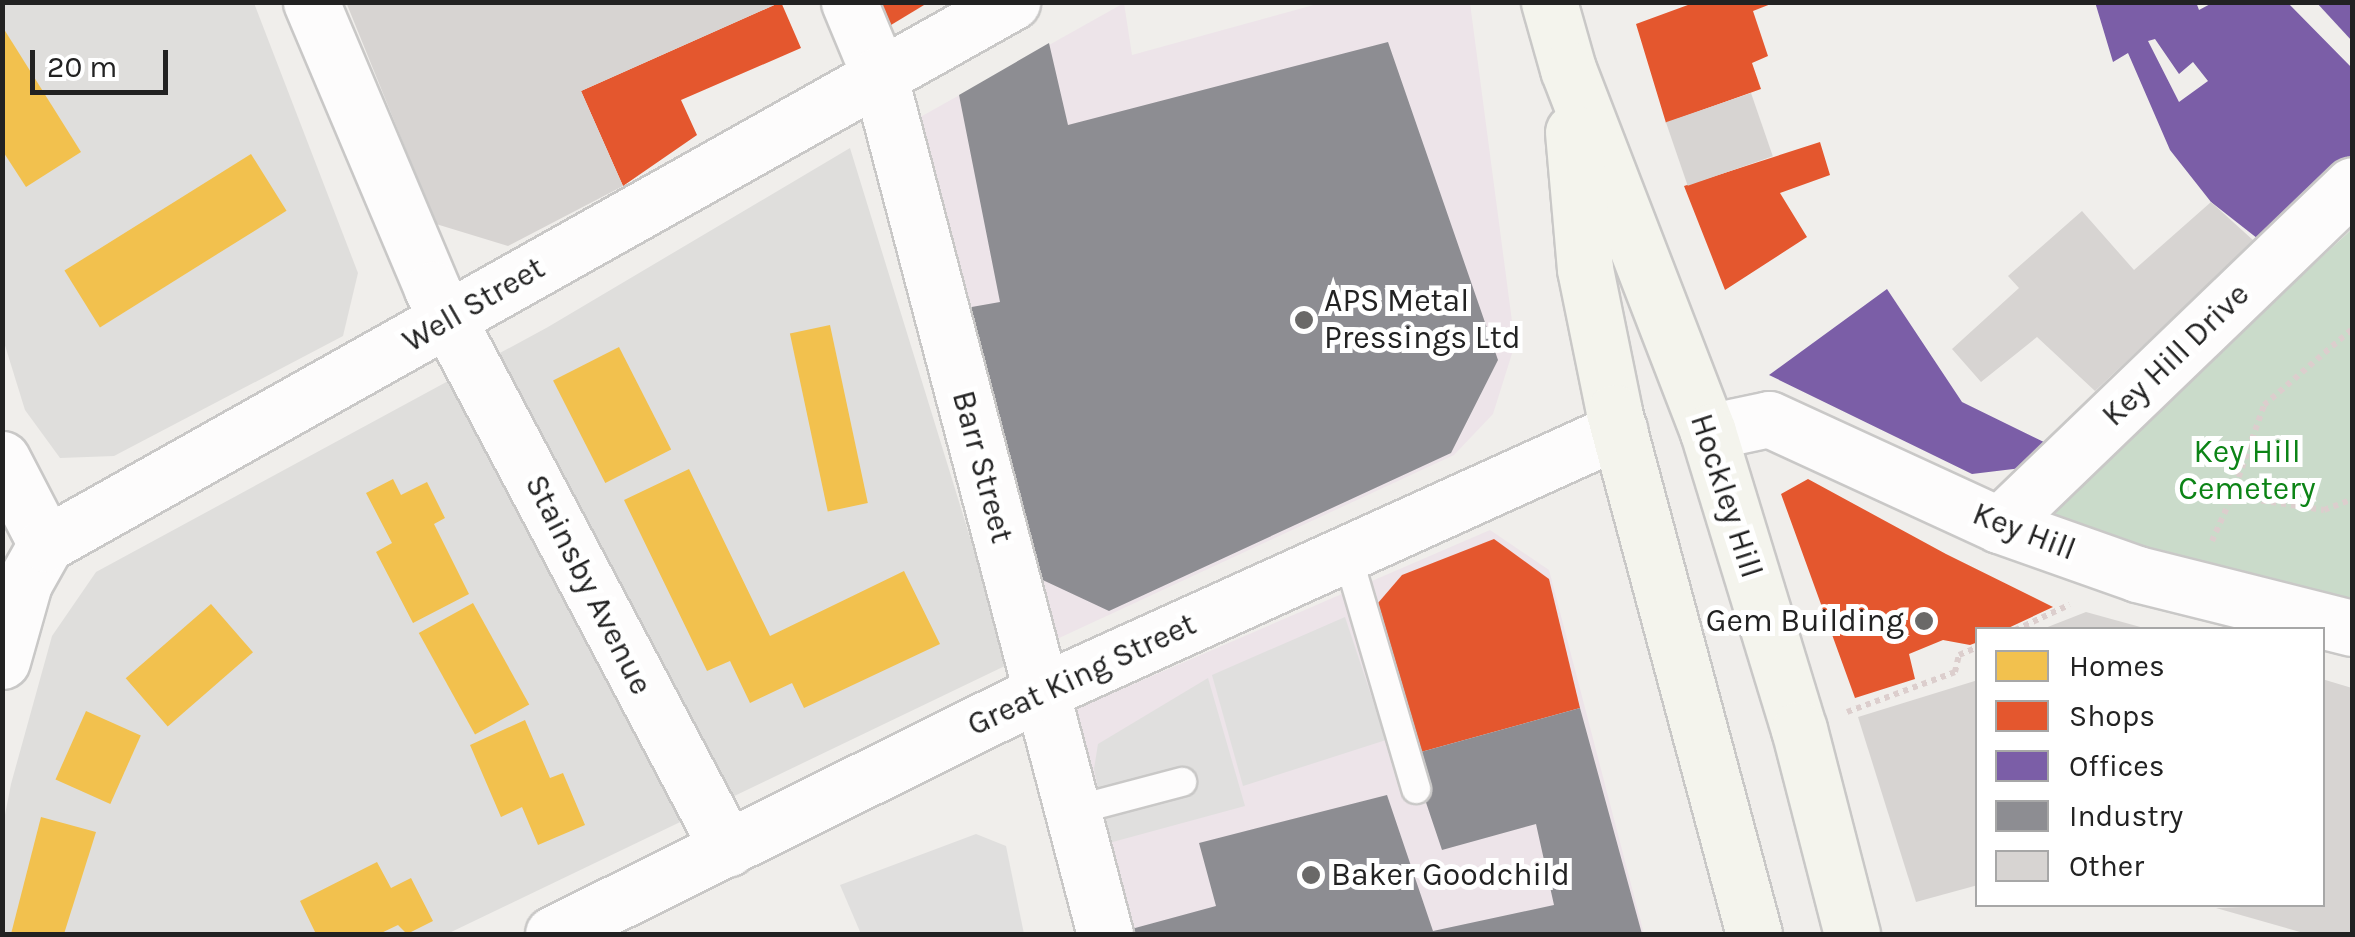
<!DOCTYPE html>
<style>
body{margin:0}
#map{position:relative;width:2355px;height:937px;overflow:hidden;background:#f0eeeb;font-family:Karla,sans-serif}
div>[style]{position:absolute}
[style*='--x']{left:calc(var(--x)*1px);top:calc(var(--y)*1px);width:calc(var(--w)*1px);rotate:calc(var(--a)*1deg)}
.residential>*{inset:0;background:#dfdedc}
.industrial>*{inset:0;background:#ede4e9}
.cemetery>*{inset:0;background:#cadbca}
.parking>*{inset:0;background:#e0dfde}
.homes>*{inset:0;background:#f2c14e;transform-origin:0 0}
.shops>*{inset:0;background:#e4572e}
.offices>*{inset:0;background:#7b5ea7}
.industry>*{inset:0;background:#8d8d92}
.building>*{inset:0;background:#d7d4d2;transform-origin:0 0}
.path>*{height:6px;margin-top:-3px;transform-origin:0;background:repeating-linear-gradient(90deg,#dccecd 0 5px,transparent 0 10px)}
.roads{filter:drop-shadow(2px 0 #c9c8c7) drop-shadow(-2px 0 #c9c8c7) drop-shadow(0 2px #c9c8c7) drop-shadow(0 -2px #c9c8c7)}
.service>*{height:28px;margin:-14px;padding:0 14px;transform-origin:14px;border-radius:14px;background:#fdfcfc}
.minor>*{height:55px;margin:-27.5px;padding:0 27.5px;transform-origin:27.5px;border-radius:27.5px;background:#fdfcfc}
.secondary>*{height:55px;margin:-27.5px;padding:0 27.5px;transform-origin:27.5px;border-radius:27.5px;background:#f4f4ed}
.dots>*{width:28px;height:28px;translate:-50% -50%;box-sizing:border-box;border:5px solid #fff;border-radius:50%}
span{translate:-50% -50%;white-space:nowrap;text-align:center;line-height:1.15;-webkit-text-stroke:10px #fff;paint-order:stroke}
.poi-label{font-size:32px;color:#222}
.left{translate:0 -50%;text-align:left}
.right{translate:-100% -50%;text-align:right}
.street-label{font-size:32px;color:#222}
.park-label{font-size:32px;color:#0c8416}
.frame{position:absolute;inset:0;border:5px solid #222;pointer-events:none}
.legend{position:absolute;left:1975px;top:627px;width:350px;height:280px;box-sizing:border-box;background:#fff;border:2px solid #a7a7a7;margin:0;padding:12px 18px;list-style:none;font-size:30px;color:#222}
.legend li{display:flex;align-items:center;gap:20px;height:50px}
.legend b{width:50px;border:2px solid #a7a7a7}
.scale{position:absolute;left:30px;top:50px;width:138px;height:45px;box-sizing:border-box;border:5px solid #222;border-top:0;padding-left:12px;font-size:30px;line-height:35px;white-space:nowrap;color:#222;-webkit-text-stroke:8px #fff;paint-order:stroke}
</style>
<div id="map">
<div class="residential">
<i style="clip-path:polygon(2px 3px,254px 3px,358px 273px,343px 336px,114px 456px,60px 458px,25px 410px,3px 339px)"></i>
<i style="clip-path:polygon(850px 148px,1009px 664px,447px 934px,3px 934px,3px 825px,11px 784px,52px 636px,96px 572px,548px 327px)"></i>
</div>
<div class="industrial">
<i style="clip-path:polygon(1124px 3px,1132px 55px,1321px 3px,1470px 3px,1515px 344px,1493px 414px,1454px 455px,1057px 639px,915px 120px)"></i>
<i style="clip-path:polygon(1490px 530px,1549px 570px,1644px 934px,1122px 934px,1064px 714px)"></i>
</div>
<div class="cemetery">
<i style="clip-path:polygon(2352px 229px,2352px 609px,2043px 515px)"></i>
</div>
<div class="parking">
<i style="clip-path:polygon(1345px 617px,1386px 740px,1243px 786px,1212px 675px)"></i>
<i style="clip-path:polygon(1208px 678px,1245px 806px,1109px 843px,1094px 769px,1098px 744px)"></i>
<i style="clip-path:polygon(976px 834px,1006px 846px,1024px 934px,861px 934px,840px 885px)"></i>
</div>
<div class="homes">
<i style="clip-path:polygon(2px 26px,81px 152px,26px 187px,2px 150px)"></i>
<i style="left:251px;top:154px;width:67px;height:220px;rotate:58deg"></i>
<i style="left:830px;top:325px;width:182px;height:41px;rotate:78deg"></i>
<i style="left:619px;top:347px;width:115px;height:74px;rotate:63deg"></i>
<i style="clip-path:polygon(689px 469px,770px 636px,904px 571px,940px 644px,804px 708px,792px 683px,750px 703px,730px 661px,707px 671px,624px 500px)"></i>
<i style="clip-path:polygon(393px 479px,401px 495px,427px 482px,445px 518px,434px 524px,469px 594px,413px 623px,376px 552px,392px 543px,366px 493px)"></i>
<i style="left:473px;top:603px;width:116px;height:62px;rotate:61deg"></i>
<i style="left:211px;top:604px;width:64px;height:113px;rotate:49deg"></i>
<i style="left:86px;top:711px;width:60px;height:75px;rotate:24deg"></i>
<i style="clip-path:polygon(525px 720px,550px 778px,563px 773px,585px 825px,538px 845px,522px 807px,501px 817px,470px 745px)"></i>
<i style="clip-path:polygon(41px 817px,96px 832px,64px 934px,11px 934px)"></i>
<i style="clip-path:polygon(377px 862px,391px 888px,411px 878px,433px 921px,407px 934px,398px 925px,379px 934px,316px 934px,300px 901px)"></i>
</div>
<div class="shops">
<i style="clip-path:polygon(781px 2px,801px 48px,681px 100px,697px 135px,623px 186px,581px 91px)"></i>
<i style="clip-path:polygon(881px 2px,929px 2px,891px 25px)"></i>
<i style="clip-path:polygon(1696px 2px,1776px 2px,1753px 11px,1768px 56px,1752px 63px,1761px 89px,1666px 123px,1636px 24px)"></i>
<i style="clip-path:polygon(1820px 142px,1830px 175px,1780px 193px,1807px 237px,1725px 290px,1684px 186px)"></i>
<i style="clip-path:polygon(1808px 479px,1946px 554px,2053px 607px,2004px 630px,1978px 630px,1978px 642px,1970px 645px,1943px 640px,1909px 654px,1915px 679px,1855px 698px,1781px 494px)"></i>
<i style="clip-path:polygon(1494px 539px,1549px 579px,1580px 708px,1410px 755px,1374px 633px,1378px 603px,1402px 575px)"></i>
</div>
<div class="offices">
<i style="clip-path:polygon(evenodd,2095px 2px,2196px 2px,2199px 10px,2214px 2px,2287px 2px,2352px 68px,2352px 162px,2262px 242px,2211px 202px,2170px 150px,2128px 53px,2113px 62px,2095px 2px,2155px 39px,2179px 74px,2193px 62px,2208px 81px,2179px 102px,2148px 41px,2155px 39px)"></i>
<i style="clip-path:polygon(2316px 2px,2352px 2px,2352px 41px)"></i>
<i style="clip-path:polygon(1887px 289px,1962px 402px,2050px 445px,2038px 466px,1972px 474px,1769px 375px)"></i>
</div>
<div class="industry">
<i style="clip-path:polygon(1388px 42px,1498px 360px,1451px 453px,1109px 611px,1032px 575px,966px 308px,1000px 302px,959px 95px,1049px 43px,1068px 125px)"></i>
<i style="clip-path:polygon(1580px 708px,1642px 934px,1113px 934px,1216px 906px,1199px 843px,1387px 795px,1433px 931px,1554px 905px,1536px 824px,1442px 850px,1410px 755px)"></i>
</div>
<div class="building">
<i style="clip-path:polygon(346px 2px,781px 2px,581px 91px,623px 186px,508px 246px,436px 224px)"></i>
<i style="left:1751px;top:93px;width:67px;height:90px;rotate:71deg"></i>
<i style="clip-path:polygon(2211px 202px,2254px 241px,2095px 391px,2037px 337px,1981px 382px,1952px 349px,2019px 288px,2008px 276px,2082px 211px,2134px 270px)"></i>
<i style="clip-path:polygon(2086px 612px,2144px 628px,2144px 630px,2040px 630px)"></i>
<i style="clip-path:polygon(2322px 679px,2352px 688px,2352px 934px,2307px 934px,2216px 908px,2322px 904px)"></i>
<i style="clip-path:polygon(1978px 680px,1978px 885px,1916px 902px,1858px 717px)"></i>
</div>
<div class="path">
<i style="--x:2232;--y:496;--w:96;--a:-70.6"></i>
<i style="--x:2264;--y:405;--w:116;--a:-40.8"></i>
<i style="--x:2212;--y:541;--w:49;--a:-66"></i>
<i style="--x:2232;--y:496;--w:93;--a:8.7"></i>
<i style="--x:2324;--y:510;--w:30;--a:-21"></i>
<i style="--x:2015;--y:630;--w:60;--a:-24.8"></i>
<i style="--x:1847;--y:712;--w:115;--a:-20.3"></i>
<i style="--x:1955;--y:672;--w:17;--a:-77"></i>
<i style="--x:1959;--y:655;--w:21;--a:-23"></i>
</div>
<div class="roads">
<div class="service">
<i style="--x:1347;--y:554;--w:245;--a:73.6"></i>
<i style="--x:1072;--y:811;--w:114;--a:-14.8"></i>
</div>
<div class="minor">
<i style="--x:311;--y:2;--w:311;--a:67.1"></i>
<i style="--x:432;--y:289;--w:633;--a:62.14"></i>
<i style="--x:849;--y:2;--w:78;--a:67.4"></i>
<i style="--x:879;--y:74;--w:889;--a:75.28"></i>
<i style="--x:1708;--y:432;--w:62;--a:-12"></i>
<i style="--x:1769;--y:419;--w:253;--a:24.7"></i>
<i style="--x:1999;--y:525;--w:146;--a:19.5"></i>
<i style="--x:2137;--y:574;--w:222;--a:14.1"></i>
<i style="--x:2;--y:459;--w:96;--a:62.6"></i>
<i style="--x:1999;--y:525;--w:490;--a:-43.9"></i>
<i style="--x:2;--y:661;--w:81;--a:-74.2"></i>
<i style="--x:24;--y:583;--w:45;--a:-60.6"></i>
<i style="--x:46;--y:544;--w:1108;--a:-29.3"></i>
<i style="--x:553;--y:934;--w:545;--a:-26.38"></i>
<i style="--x:1041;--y:692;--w:635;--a:-24.38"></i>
</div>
<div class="secondary">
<i style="--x:1549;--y:2;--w:70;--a:74.2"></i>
<i style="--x:1568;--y:69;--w:389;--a:68.9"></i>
<i style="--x:1708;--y:432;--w:311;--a:73"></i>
<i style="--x:1799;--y:729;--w:212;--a:75.5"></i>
<i style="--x:1573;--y:132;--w:138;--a:85"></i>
<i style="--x:1585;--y:269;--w:146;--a:78.5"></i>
<i style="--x:1614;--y:412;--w:540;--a:74.99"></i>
</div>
</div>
<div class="dots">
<i style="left:1304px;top:320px;background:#6a6968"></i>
<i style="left:1924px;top:621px;background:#6a6968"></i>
<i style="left:1311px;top:875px;background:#6a6968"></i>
</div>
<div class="poi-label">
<span class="left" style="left:1324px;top:320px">APS Metal<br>Pressings Ltd</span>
<span class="right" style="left:1904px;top:621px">Gem Building</span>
<span class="left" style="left:1331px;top:875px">Baker Goodchild</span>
</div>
<div class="street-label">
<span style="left:474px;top:305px;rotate:-30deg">Well Street</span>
<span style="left:2176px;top:355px;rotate:-44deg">Key Hill Drive</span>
<span style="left:982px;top:467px;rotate:75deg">Barr Street</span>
<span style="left:1726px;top:496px;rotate:72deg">Hockley Hill</span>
<span style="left:2024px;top:532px;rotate:21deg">Key Hill</span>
<span style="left:588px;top:585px;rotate:63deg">Stainsby Avenue</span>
<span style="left:1082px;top:675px;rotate:-25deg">Great King Street</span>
</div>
<div class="park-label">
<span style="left:2247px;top:471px">Key Hill<br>Cemetery</span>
</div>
<div class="frame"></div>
<ul class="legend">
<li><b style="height:28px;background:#f2c14e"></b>Homes</li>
<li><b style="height:28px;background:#e4572e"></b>Shops</li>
<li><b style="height:28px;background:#7b5ea7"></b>Offices</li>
<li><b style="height:28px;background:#8d8d92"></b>Industry</li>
<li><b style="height:28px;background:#d7d4d2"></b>Other</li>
</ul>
<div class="scale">20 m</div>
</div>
